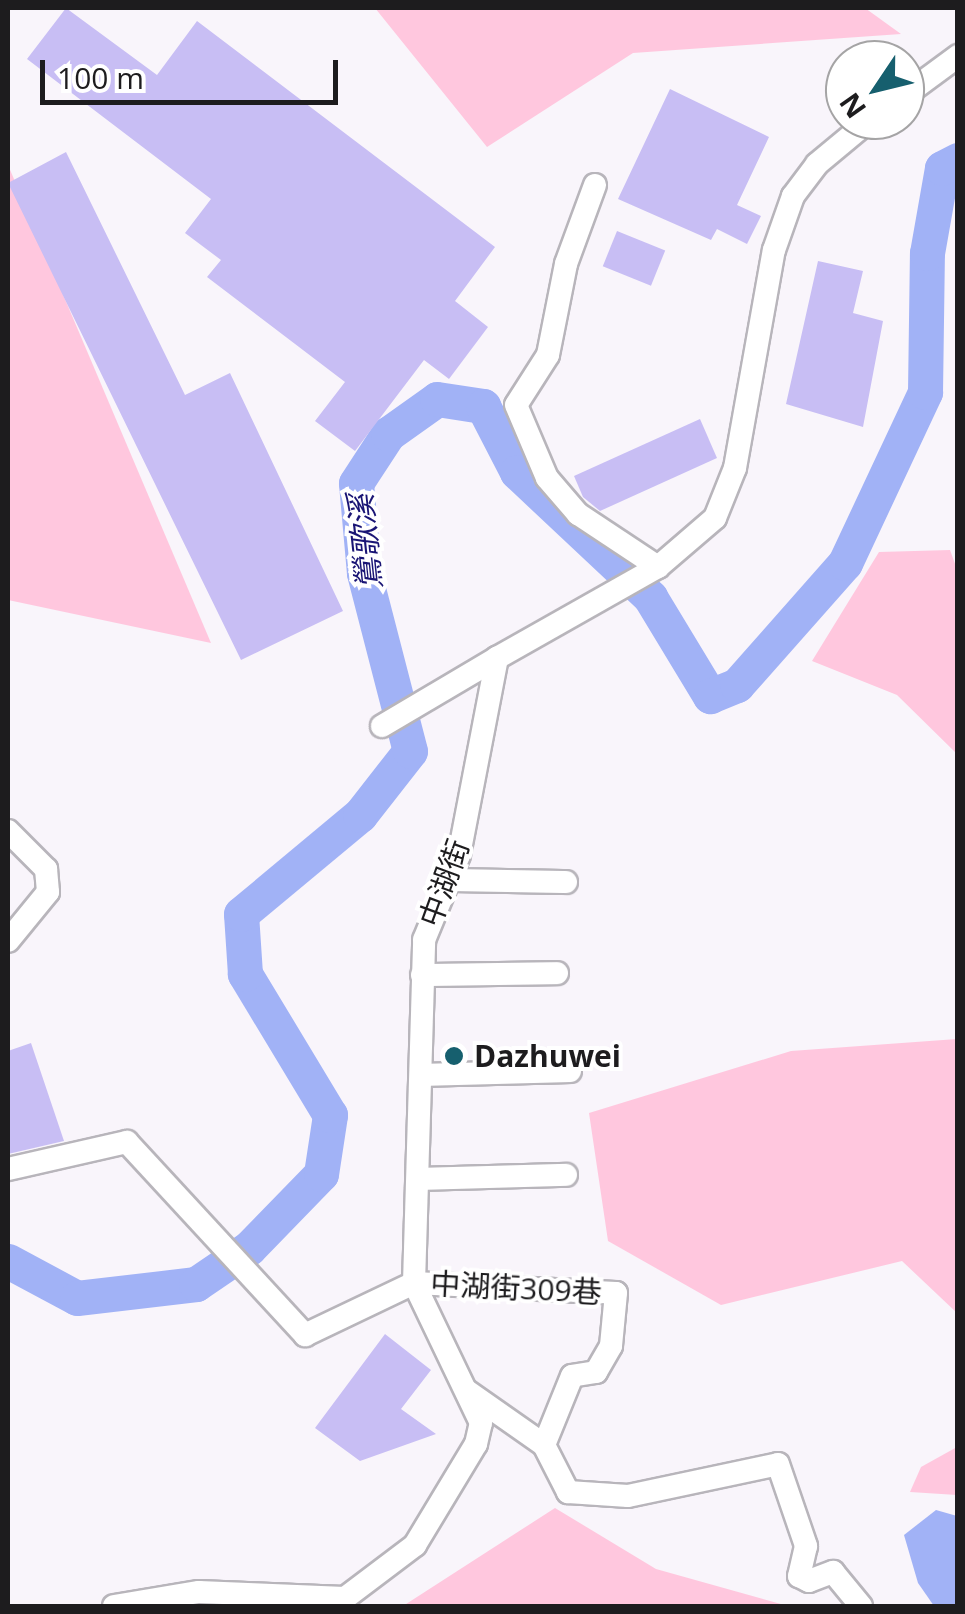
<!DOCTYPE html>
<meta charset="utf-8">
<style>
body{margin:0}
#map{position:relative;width:965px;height:1614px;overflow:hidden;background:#f9f5fb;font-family:"Open Sans","Noto Sans TC",sans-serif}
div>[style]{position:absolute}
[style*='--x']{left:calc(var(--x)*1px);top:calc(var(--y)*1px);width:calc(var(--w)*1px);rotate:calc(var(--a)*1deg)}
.green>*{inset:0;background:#ffc7de}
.water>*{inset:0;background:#a1b2f6}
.river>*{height:35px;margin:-17.5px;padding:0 17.5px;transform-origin:17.5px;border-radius:17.5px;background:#a1b2f6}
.building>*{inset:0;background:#c8bef4;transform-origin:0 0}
.roads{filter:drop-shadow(2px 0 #b8b5bb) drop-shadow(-2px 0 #b8b5bb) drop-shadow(0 2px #b8b5bb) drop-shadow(0 -2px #b8b5bb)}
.minor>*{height:22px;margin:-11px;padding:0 11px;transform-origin:11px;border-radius:11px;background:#fff}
.dots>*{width:28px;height:28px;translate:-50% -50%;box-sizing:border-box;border:5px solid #fff;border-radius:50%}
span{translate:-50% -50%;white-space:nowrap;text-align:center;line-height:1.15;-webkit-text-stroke:8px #fff;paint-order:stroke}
.street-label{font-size:30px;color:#1d1c1e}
.poi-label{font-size:30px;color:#1d1c1e;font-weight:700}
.left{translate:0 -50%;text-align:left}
.water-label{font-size:32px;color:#1a1575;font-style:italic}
.frame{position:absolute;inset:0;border:10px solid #1d1c1e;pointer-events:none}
.north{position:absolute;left:825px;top:40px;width:100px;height:100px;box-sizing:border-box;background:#fff;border:2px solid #a5a4a5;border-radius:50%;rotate:235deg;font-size:28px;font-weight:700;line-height:40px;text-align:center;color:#1d1c1e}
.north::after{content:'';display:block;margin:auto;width:35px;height:45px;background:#165f6e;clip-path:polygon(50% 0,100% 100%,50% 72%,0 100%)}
.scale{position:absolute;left:40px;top:60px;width:298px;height:45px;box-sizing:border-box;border:5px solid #1d1c1e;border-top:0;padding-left:12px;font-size:30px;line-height:35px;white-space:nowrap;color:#1d1c1e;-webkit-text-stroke:8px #fff;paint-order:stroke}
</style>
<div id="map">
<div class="green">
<i style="clip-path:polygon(375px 8px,865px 8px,901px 34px,633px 53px,487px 147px)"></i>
<i style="clip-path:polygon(8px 165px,211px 643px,8px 600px)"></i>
<i style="clip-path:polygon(950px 550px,958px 572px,957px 754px,897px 695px,812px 661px,879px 552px)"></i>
<i style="clip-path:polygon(957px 1039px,957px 1313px,902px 1261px,721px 1305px,608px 1241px,589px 1113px,791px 1051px)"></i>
<i style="clip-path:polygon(957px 1447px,957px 1495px,910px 1492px,921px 1467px)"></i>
<i style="clip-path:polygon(555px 1508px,656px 1569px,788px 1606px,403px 1606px)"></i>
</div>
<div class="water">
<i style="clip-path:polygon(936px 1510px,957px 1516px,957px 1606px,934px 1606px,918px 1583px,904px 1535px)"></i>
</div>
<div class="river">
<i style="--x:8;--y:1261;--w:78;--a:28.2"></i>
<i style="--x:77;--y:1298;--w:120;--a:-6.7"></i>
<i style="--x:196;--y:1284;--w:64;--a:-34.2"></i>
<i style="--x:249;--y:1248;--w:103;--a:-45.8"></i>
<i style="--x:321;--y:1174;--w:60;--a:-81.3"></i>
<i style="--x:330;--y:1115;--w:165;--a:-121.1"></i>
<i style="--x:245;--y:974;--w:60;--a:-93.8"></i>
<i style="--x:241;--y:914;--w:155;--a:-39.8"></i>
<i style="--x:360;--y:815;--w:81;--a:-52"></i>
<i style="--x:410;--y:751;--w:184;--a:-104.5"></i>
<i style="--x:364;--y:573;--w:90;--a:-95.1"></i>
<i style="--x:356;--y:483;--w:59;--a:-56.9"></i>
<i style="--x:388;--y:434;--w:60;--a:-35.5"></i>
<i style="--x:437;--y:399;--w:47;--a:8.7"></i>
<i style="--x:483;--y:406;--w:74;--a:62.7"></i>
<i style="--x:517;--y:472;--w:183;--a:43.2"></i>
<i style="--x:650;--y:597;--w:116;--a:58.8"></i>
<i style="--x:710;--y:696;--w:29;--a:-22"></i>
<i style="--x:737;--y:685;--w:163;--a:-48.5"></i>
<i style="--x:845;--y:563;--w:189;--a:-64.9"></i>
<i style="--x:925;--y:392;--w:139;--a:-89.2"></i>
<i style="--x:927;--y:253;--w:86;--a:-80"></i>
<i style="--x:942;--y:168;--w:18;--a:-27"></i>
</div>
<div class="building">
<i style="clip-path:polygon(66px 8px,157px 75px,197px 21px,495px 247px,455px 301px,488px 327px,449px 379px,424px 360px,355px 451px,315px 421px,345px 382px,207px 277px,221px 260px,185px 233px,211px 199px,27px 59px)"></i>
<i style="clip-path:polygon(670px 89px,769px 137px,737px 205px,761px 216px,747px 244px,717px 229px,711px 240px,618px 199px)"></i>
<i style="clip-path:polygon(66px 152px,185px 395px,230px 373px,343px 611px,241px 660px,8px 183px)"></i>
<i style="left:617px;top:231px;width:52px;height:38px;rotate:22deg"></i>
<i style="clip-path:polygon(818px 261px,863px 271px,853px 313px,883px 321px,863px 427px,786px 404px)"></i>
<i style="clip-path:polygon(700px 419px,717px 458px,600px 511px,583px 497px,574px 476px)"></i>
<i style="clip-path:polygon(31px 1043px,64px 1141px,8px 1154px,8px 1051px)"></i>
<i style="clip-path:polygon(385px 1334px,431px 1370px,401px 1409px,436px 1434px,360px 1461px,315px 1428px)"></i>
</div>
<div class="roads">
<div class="minor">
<i style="--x:905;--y:95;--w:66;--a:-36.3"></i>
<i style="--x:595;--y:185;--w:84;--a:110.2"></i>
<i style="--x:566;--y:264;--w:93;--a:101.2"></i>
<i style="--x:548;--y:355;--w:59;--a:122.6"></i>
<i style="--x:516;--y:405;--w:79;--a:67"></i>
<i style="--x:547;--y:478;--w:48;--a:49.3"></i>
<i style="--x:578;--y:514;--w:96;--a:33.5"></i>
<i style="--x:382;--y:726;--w:134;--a:-30.6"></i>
<i style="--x:8;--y:831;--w:54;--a:45"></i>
<i style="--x:46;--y:869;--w:23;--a:85"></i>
<i style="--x:48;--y:892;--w:63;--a:129.2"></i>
<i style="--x:449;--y:880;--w:117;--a:1"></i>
<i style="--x:422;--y:975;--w:135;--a:-0.8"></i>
<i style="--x:421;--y:1075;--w:149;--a:-1.5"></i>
<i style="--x:8;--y:1169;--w:122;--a:-12.8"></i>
<i style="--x:127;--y:1142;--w:263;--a:47.3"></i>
<i style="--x:305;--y:1335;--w:121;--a:-25.5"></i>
<i style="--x:414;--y:1283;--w:202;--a:2.8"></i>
<i style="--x:616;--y:1293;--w:53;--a:95.4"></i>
<i style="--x:611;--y:1346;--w:30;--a:120"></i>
<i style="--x:596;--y:1372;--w:24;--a:171"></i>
<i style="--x:572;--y:1376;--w:74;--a:112.1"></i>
<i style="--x:420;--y:1179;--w:146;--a:-1.6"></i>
<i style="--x:467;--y:1391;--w:94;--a:35"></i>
<i style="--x:544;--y:1445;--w:53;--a:62.9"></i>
<i style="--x:568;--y:1492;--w:60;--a:3.8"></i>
<i style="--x:628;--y:1496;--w:153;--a:-12"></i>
<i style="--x:778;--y:1464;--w:87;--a:71.1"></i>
<i style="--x:806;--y:1546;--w:31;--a:103"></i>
<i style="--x:799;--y:1576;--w:11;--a:27"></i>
<i style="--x:809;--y:1581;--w:26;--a:-21"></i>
<i style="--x:833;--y:1572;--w:44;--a:50.5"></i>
<i style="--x:114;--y:1606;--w:86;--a:-9.4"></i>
<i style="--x:199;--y:1592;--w:146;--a:2.4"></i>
<i style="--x:345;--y:1598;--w:88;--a:-37.1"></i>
<i style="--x:415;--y:1545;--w:118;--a:-58.9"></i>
<i style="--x:476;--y:1444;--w:22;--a:-77"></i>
<i style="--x:481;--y:1423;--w:155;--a:-115.6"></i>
<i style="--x:414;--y:1283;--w:343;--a:-88.3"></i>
<i style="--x:424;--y:940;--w:92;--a:-67.6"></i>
<i style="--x:459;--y:855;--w:201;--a:-79.1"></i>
<i style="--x:497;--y:658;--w:185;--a:-29.5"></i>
<i style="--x:658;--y:567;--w:75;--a:-40.7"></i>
<i style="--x:715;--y:518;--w:54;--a:-68.2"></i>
<i style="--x:735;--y:468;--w:221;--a:-79.9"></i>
<i style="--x:774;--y:250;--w:57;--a:-70.6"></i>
<i style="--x:793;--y:196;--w:40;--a:-53"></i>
<i style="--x:817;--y:164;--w:69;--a:-39.7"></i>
</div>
</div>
<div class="dots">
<i style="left:454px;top:1056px;background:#165f6e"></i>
</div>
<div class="street-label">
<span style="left:444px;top:883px;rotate:-70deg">中湖街</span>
<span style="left:516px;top:1288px;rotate:3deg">中湖街309巷</span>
</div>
<div class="poi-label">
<span class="left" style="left:474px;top:1056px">Dazhuwei</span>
</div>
<div class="water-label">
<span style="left:365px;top:542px;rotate:-96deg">鶯歌溪</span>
</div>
<div class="frame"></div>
<div class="north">N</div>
<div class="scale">100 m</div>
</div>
